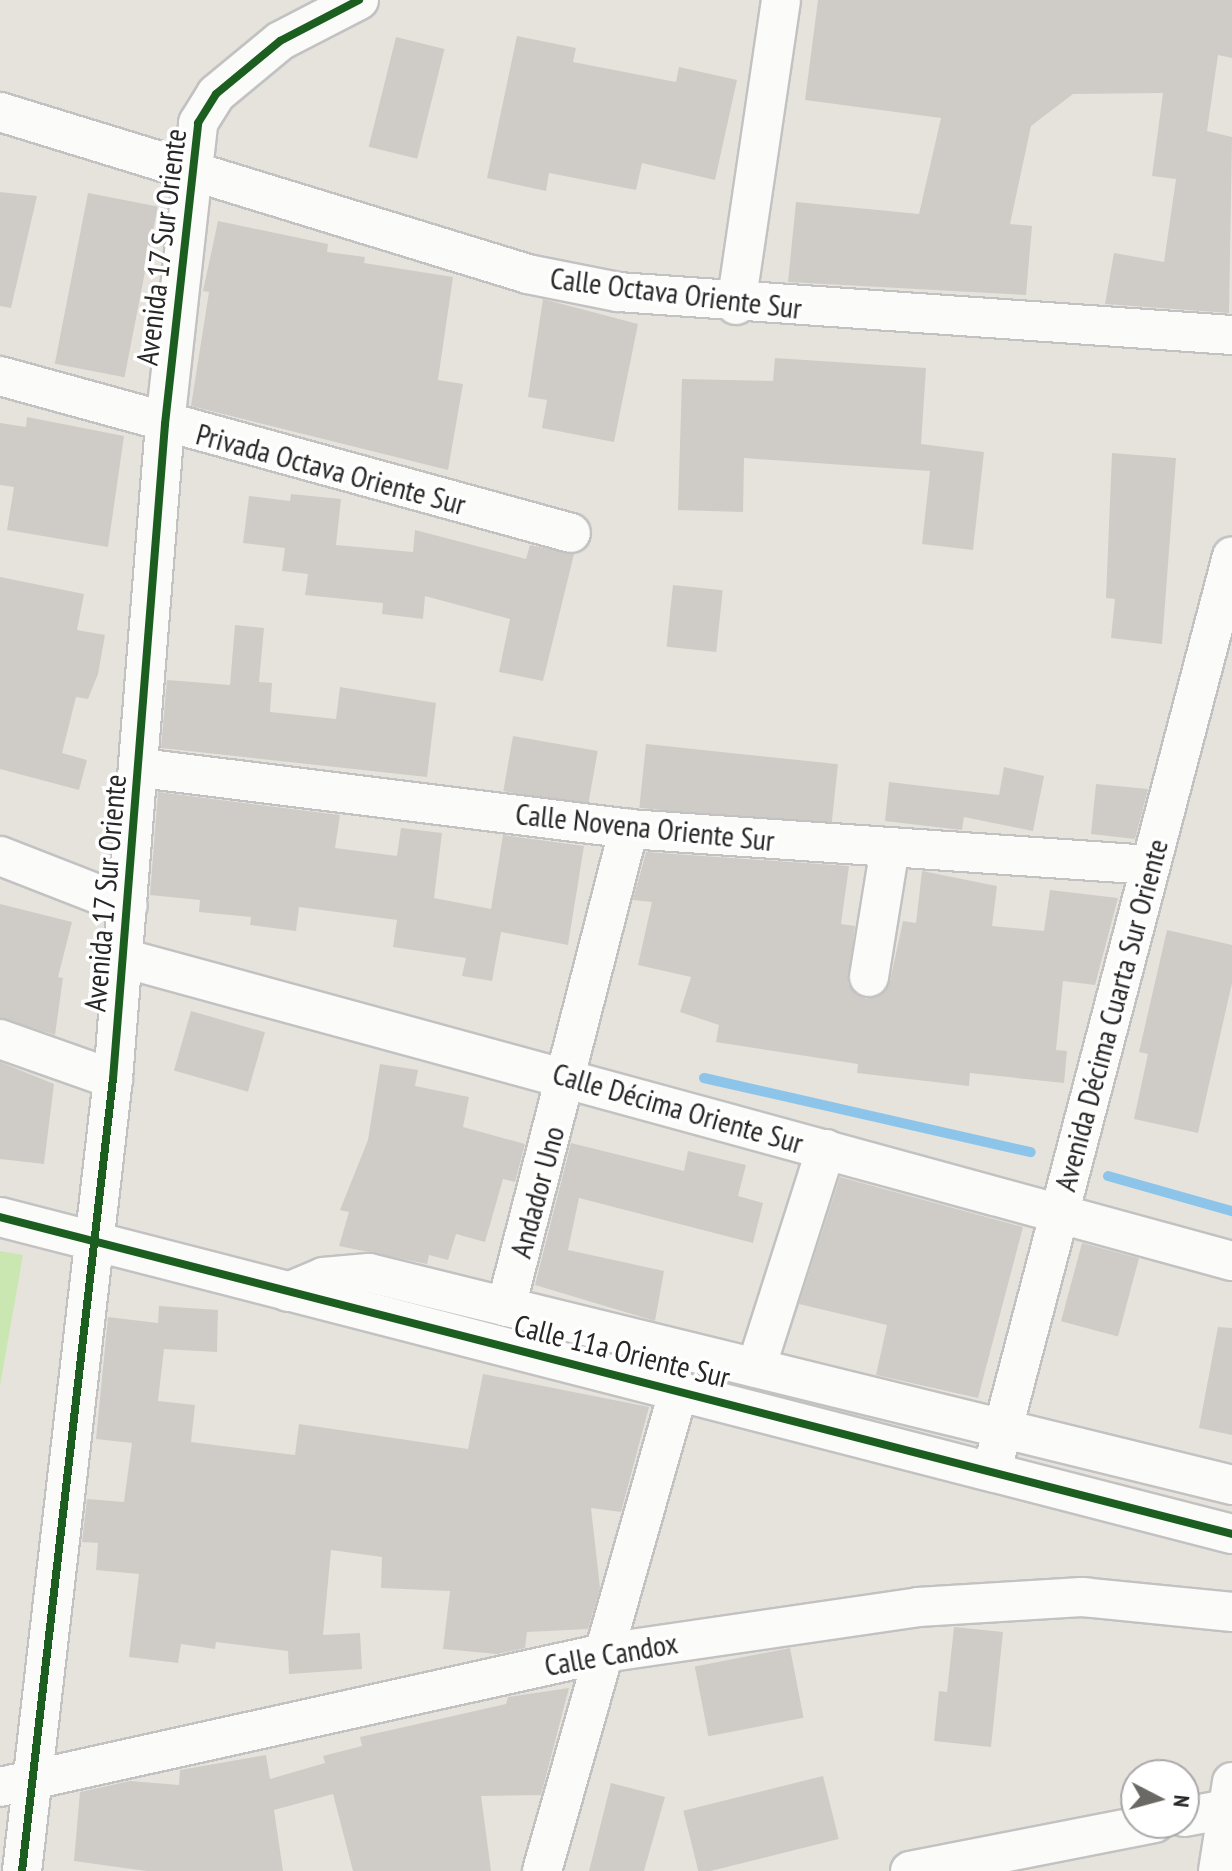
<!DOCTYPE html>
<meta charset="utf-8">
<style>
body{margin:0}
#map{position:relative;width:1232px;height:1871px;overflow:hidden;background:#e6e3dc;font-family:"PT Sans Narrow",sans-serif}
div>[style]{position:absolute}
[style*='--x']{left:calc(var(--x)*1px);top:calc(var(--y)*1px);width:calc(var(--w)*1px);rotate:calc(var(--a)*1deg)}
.pitch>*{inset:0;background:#cbe7b1}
.stream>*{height:10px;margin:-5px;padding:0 5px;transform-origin:5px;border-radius:5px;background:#8dc5ea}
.building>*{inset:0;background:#cfccc7;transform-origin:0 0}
.roads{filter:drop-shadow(2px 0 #c3c2c2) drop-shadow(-2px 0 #c3c2c2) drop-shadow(0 2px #c3c2c2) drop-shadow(0 -2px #c3c2c2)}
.minor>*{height:38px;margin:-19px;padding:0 19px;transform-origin:19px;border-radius:19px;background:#fbfbfa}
.cycleway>*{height:8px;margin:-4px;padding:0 4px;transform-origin:4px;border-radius:4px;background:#1b5e20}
span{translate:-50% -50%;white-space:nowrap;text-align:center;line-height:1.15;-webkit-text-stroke:7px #fff;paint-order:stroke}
.street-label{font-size:30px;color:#272727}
.north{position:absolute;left:1120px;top:1759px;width:80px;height:80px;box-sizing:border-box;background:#fff;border:2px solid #a9a9a9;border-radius:50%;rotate:96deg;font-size:22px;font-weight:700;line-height:32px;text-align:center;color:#272727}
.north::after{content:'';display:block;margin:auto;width:28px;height:36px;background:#6a6966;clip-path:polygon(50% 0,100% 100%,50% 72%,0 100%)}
</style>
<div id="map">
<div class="pitch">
<i style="clip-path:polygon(0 1251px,23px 1255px,0 1386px)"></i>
</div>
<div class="stream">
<i style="--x:704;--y:1078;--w:335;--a:12.8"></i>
<i style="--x:1108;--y:1176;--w:129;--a:15.8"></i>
</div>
<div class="building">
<i style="clip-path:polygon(818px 0,1232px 0,1232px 58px,1218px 55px,1207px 131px,1232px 137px,1229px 313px,1105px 304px,1114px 253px,1164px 262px,1176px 179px,1152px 176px,1163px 93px,1073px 94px,1031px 126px,1010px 224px,1032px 226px,1026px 295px,788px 282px,796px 202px,919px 214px,941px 118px,805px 100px)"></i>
<i style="clip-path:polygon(517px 36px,576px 48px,573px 62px,676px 82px,679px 67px,737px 80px,715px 180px,642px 163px,636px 190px,549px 173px,546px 191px,487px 178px)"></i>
<i style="left:396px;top:37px;width:50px;height:113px;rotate:14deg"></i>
<i style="clip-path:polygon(0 192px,37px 196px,11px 308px,0 306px)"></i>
<i style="left:88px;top:193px;width:71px;height:174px;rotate:11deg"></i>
<i style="clip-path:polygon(218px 221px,328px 244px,327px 252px,365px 257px,364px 263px,453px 277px,438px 380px,463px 384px,448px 470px,191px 406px,209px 292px,203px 291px)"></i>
<i style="clip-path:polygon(543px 299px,638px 324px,614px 442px,542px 428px,547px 400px,528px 397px)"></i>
<i style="clip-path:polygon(775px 358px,926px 368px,921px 444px,984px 452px,973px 550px,922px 544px,930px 471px,744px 458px,743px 512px,678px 510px,682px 379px,773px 381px)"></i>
<i style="clip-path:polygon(27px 417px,124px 436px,108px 547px,7px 530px,14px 487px,0 485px,0 423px,26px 427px)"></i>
<i style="clip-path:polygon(1112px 453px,1176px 458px,1162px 644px,1111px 638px,1115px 599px,1106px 598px)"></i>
<i style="clip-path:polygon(291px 494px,341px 499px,336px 545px,413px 552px,415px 530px,526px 559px,530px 545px,574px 554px,543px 681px,499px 672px,510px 619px,425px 596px,423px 619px,382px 614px,383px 603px,305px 595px,308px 574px,282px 571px,285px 548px,243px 543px,249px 496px,290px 501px)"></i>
<i style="clip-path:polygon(0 577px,84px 594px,77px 630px,105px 635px,98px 674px,88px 699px,76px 697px,62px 753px,87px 760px,79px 790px,0 769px)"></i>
<i style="left:673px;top:585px;width:50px;height:62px;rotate:6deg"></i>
<i style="clip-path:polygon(235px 625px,264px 628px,259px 682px,272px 683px,270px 712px,336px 719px,340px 687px,436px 703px,427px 777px,161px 748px,167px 680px,230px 685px)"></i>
<i style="left:513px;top:736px;width:86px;height:56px;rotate:10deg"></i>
<i style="left:646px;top:744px;width:193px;height:64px;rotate:6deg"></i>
<i style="clip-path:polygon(1004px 767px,1044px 776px,1033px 831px,964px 817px,962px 830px,885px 821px,889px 782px,999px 795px)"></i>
<i style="clip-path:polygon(1096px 784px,1148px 789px,1135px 839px,1091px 834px)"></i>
<i style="clip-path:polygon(158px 792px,340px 815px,335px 848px,397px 856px,401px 828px,442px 833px,434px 898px,491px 909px,503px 835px,584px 846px,568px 945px,501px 932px,492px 981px,462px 976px,466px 958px,393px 947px,397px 920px,299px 907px,296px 931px,250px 925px,251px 917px,199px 912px,200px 900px,150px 895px)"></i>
<i style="clip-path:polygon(646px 852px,849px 866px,841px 924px,855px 926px,848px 984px,866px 999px,885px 991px,890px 981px,903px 921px,916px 923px,922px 871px,997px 886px,992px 926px,1044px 931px,1050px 890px,1118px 898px,1095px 985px,1063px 981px,1056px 1050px,1067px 1051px,1064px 1083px,970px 1073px,969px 1086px,857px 1073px,858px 1064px,716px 1042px,719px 1025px,680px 1012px,691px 977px,638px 965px,652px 902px,633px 900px)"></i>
<i style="clip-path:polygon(0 904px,72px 922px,58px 977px,63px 978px,55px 1035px,0 1018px)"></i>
<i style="clip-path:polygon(1167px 930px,1232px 945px,1232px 983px,1198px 1133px,1134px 1119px,1148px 1054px,1139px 1052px)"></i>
<i style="left:191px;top:1011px;width:77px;height:62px;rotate:16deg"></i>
<i style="clip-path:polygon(0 1062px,54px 1084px,44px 1164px,0 1159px)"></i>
<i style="clip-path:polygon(380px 1064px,418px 1070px,415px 1086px,469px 1097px,463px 1127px,525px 1144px,515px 1182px,503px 1179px,485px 1242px,456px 1234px,448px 1260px,429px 1255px,427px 1264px,339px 1246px,349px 1212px,340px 1210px,368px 1140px)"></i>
<i style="clip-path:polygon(571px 1143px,684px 1171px,688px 1151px,746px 1165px,738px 1196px,763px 1203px,753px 1243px,579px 1198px,568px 1250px,664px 1271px,655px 1321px,535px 1285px)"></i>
<i style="clip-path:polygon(840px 1177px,1023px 1227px,978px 1398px,876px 1375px,887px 1325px,799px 1304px)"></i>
<i style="left:1082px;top:1243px;width:59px;height:81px;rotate:15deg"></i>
<i style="clip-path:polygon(159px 1306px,218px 1310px,217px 1352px,164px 1349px,158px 1401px,195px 1405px,191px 1442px,295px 1455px,299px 1424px,468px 1449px,483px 1374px,649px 1407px,621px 1512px,591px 1508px,600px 1588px,588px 1629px,527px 1632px,525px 1648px,497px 1654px,443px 1649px,450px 1591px,381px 1588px,382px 1557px,331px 1550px,323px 1635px,360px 1633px,362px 1669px,289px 1674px,288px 1651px,216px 1642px,215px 1649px,181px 1644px,178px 1663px,129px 1657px,139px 1574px,96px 1570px,98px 1543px,82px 1542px,87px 1499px,124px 1502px,132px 1443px,96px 1439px,108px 1317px,158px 1323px)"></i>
<i style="clip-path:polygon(1218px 1327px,1232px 1328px,1232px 1435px,1199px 1428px)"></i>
<i style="clip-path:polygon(954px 1627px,1003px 1632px,991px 1747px,934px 1741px,939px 1691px,947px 1692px)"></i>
<i style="left:790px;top:1648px;width:71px;height:97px;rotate:79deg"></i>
<i style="clip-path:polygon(569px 1688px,541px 1795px,481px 1796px,491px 1871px,353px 1871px,333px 1794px,274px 1810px,283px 1871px,146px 1871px,74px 1861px,80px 1792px,130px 1781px,179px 1785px,180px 1770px,266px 1755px,270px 1779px,325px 1763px,323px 1756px,362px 1746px,360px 1737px,506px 1704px,508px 1697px)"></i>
<i style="left:823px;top:1776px;width:65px;height:144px;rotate:76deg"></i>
<i style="clip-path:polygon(611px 1783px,665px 1797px,644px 1871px,589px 1871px)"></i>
</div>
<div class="roads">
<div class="minor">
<i style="--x:0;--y:112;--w:552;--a:17.06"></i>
<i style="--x:528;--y:274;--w:92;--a:11.3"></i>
<i style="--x:618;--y:292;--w:616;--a:4.01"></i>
<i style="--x:736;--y:305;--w:308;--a:-81.6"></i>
<i style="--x:0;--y:376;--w:592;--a:15.37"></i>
<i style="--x:141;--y:768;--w:492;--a:7.1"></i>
<i style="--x:629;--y:829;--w:523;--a:3.95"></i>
<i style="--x:0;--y:856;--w:137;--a:21.3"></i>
<i style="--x:123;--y:958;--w:1150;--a:15.28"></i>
<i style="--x:869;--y:977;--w:131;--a:-80.8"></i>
<i style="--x:0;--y:1039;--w:120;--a:19.5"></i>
<i style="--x:0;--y:1217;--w:1272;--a:14.43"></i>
<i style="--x:288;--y:1292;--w:38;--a:-23"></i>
<i style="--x:323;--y:1277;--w:46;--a:-5"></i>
<i style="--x:369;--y:1273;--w:889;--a:13.8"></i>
<i style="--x:506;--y:1307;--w:494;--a:-75.6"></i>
<i style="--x:756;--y:1368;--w:230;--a:-72.3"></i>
<i style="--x:996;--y:1455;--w:929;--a:-75.29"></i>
<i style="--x:0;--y:1787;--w:619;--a:-12.51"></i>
<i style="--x:604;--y:1653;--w:317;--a:-8.3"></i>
<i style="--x:918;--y:1607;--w:164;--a:-3.5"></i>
<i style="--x:1082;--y:1597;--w:151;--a:5.7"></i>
<i style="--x:1184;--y:1817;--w:44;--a:-10.5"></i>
<i style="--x:22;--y:1871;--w:797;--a:-83.45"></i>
<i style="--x:113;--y:1079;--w:657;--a:-85.46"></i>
<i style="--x:165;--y:424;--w:303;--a:-83.7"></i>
<i style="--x:198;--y:123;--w:34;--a:-58"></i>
<i style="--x:216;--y:94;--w:83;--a:-39.6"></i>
<i style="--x:280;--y:41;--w:89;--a:-27.4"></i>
<i style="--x:542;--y:1871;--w:501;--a:-74.13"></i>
<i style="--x:910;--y:1871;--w:249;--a:-11.1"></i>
<i style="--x:1218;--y:1871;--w:90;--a:-81.1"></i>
</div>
</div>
<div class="cycleway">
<i style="--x:0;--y:1217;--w:1272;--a:14.43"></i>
<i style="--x:22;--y:1871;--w:797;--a:-83.45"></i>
<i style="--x:113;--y:1079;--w:657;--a:-85.46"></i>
<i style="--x:165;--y:424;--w:303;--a:-83.7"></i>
<i style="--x:198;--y:123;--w:34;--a:-58"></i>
<i style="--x:216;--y:94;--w:83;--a:-39.6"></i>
<i style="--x:280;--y:41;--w:89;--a:-27.4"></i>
</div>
<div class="street-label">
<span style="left:161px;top:247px;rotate:-83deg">Avenida 17 Sur Oriente</span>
<span style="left:676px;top:293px;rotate:7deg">Calle Octava Oriente Sur</span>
<span style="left:331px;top:469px;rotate:15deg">Privada Octava Oriente Sur</span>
<span style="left:645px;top:827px;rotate:6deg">Calle Novena Oriente Sur</span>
<span style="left:105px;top:893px;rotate:-85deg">Avenida 17 Sur Oriente</span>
<span style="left:1111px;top:1015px;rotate:-75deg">Avenida Décima Cuarta Sur Oriente</span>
<span style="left:678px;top:1108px;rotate:16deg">Calle Décima Oriente Sur</span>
<span style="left:537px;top:1192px;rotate:-75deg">Andador Uno</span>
<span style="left:622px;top:1351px;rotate:14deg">Calle 11a Oriente Sur</span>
<span style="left:611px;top:1654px;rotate:-10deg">Calle Candox</span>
</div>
<div class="north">N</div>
</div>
